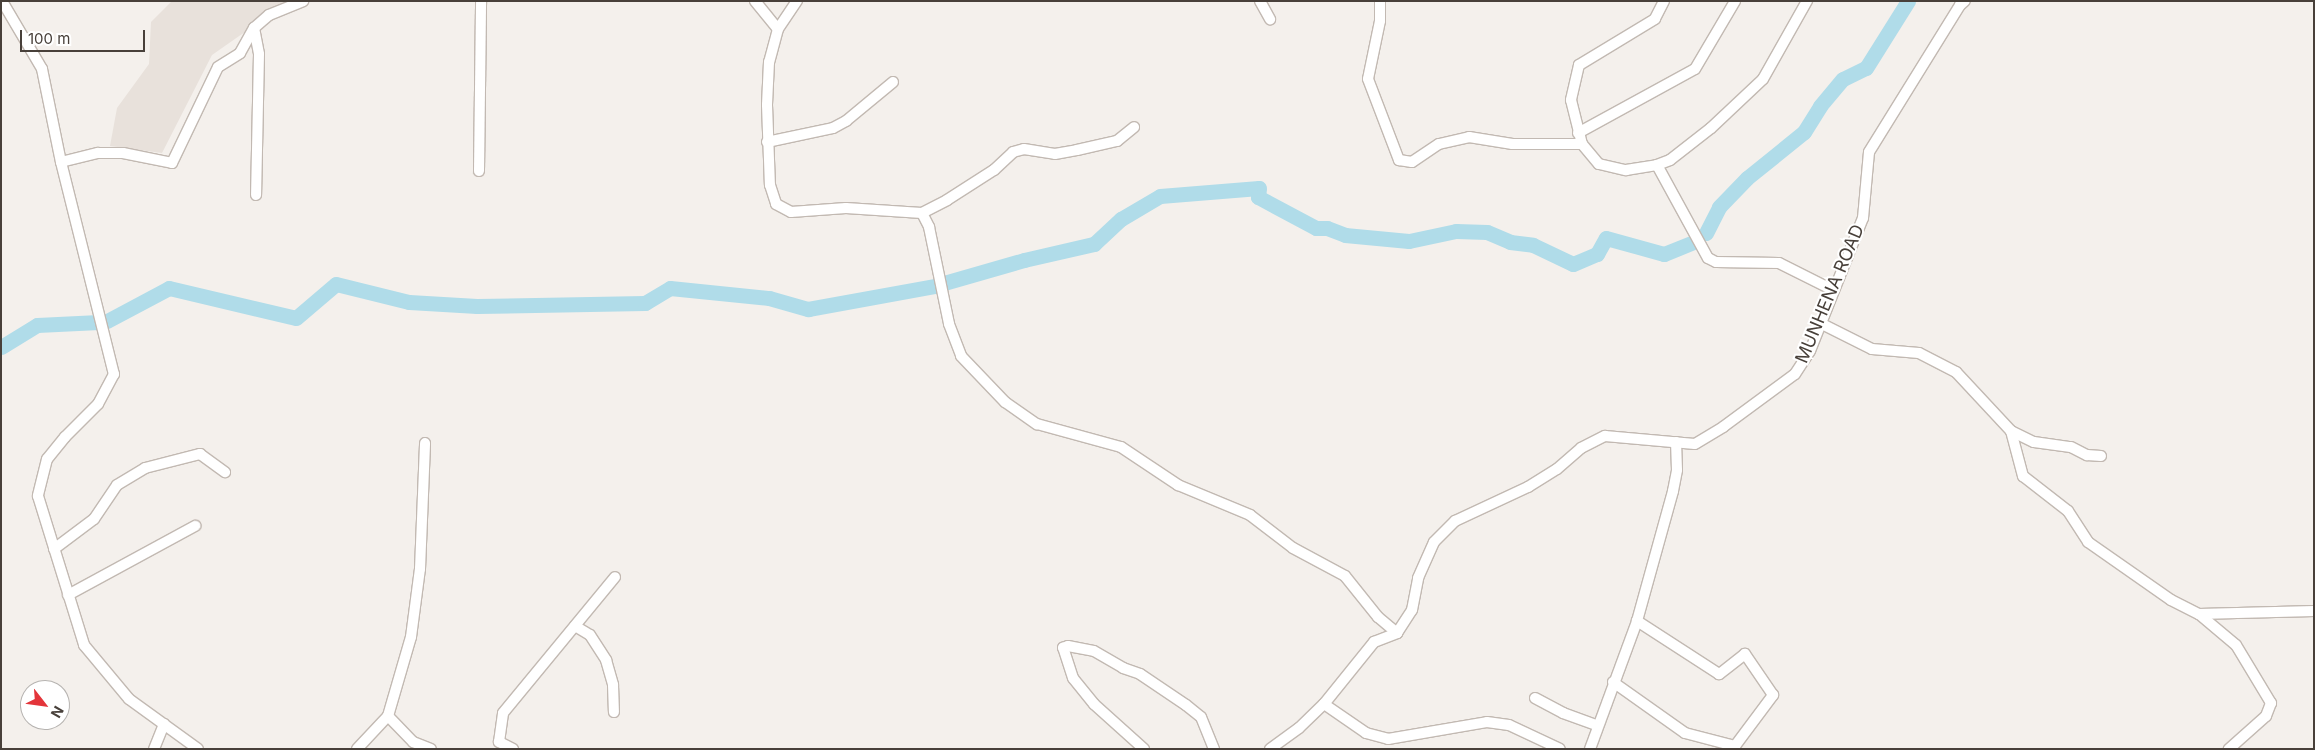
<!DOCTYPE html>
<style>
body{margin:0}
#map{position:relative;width:2315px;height:750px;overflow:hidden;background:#f4f0ec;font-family:Inter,sans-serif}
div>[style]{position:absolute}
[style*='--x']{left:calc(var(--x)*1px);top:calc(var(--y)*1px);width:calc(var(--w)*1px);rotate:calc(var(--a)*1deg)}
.residential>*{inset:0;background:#e8e1db}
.river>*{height:15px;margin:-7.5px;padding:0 7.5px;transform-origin:7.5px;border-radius:7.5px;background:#b0dce9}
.roads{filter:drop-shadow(1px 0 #c2b9b2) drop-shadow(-1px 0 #c2b9b2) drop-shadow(0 1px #c2b9b2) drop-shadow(0 -1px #c2b9b2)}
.minor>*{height:10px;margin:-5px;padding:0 5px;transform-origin:5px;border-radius:5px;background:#fff}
span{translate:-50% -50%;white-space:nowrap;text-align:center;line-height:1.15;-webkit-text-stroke:4px #fff;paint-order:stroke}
.street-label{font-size:18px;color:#48403a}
.frame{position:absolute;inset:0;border:2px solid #48403a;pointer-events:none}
.north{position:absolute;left:20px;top:680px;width:50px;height:50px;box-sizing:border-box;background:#fff;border:1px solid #b6b3b0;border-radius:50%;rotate:120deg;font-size:14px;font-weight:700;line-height:20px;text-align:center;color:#48403a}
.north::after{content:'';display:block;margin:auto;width:18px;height:22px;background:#e3353a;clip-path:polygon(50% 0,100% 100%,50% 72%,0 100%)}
.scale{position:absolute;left:20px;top:30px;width:125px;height:22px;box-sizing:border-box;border:2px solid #48403a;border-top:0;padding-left:6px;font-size:15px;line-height:18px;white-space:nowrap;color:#48403a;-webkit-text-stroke:4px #fff;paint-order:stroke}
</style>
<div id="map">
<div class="residential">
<i style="clip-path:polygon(172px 1px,289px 1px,212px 55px,162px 153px,110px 146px,117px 108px,149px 64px,151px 22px)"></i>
</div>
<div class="river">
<i style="--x:1706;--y:233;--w:29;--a:-63"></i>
<i style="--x:1719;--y:207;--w:40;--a:-46"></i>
<i style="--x:1747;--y:178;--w:73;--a:-38.9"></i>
<i style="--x:1804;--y:132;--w:31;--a:-58"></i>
<i style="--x:1820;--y:106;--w:35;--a:-50"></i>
<i style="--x:1843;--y:79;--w:25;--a:-26"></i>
<i style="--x:1866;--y:68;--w:79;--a:-57.9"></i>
<i style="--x:944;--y:283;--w:83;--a:-16"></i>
<i style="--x:1024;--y:260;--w:72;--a:-12.9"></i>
<i style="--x:1094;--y:244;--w:37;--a:-43"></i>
<i style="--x:1121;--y:219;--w:45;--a:-30.5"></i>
<i style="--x:1160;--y:196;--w:99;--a:-4.6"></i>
<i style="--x:1259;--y:188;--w:9;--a:96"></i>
<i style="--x:1258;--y:197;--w:66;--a:28.1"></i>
<i style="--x:1316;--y:228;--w:11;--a:0"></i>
<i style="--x:1327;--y:228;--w:19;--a:21"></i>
<i style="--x:1345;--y:235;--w:64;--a:5.4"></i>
<i style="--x:1409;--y:241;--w:48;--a:-12"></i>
<i style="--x:1456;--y:231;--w:31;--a:2"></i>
<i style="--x:1487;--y:232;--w:25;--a:23"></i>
<i style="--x:1510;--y:242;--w:23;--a:7"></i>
<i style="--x:1533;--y:245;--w:44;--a:25.4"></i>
<i style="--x:1573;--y:264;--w:26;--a:-23"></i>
<i style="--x:1597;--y:254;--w:18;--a:-61"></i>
<i style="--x:1606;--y:238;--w:60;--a:15.4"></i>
<i style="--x:1664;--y:254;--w:31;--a:-22"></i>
<i style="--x:107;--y:321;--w:70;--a:-28"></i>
<i style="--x:169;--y:288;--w:130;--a:13.3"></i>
<i style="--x:296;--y:318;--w:52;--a:-40.4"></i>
<i style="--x:336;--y:284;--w:75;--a:13.9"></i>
<i style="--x:409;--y:302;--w:68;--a:3.4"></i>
<i style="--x:477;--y:306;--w:168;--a:-1"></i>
<i style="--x:645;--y:303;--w:29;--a:-31"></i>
<i style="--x:670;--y:288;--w:100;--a:5.8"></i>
<i style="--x:769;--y:298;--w:41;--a:15.8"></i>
<i style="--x:808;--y:309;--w:128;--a:-10.3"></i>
<i style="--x:1;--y:347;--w:42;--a:-31.4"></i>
<i style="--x:37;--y:325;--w:62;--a:-2.8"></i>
</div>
<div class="roads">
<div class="minor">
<i style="--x:2;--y:1;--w:79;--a:59.5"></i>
<i style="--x:42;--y:69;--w:95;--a:78.5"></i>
<i style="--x:61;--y:162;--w:219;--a:76"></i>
<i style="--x:114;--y:374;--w:34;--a:118"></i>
<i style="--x:98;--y:404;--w:47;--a:135"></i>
<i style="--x:65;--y:437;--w:28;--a:129"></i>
<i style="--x:47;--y:459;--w:38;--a:104"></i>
<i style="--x:38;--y:496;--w:156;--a:72.8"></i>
<i style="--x:84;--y:645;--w:70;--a:50.2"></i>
<i style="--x:129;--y:699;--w:85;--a:35.9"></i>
<i style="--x:755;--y:1;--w:36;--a:51"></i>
<i style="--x:778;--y:29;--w:34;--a:105"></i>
<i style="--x:769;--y:62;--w:43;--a:92.7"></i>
<i style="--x:767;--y:105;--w:80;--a:87.9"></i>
<i style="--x:770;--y:185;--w:20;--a:72"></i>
<i style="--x:776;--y:204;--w:17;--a:28"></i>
<i style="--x:791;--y:212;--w:55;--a:-4.2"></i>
<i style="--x:846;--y:208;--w:76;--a:3.8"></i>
<i style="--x:922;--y:213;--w:16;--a:63"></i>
<i style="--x:929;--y:227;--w:99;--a:78.3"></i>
<i style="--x:949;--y:324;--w:34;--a:69"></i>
<i style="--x:961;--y:356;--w:64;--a:46.3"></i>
<i style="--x:1005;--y:402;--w:39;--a:35"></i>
<i style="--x:1037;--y:424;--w:87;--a:15.3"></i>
<i style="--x:1121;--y:447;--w:69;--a:33.7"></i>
<i style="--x:1178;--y:485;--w:78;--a:22.6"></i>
<i style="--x:1250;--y:515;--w:54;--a:37.5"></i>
<i style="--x:1293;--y:548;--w:59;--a:28.3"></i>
<i style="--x:1345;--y:576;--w:53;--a:51.2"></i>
<i style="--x:1378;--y:617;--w:25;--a:40"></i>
<i style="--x:1260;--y:1;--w:21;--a:61"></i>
<i style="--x:1380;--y:1;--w:20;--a:90"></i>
<i style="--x:1380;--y:21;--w:59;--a:101.7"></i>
<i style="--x:1368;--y:79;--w:87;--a:69.1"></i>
<i style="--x:1399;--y:160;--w:13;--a:9"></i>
<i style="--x:1412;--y:162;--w:32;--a:-34"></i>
<i style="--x:1439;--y:144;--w:31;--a:-13"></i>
<i style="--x:1469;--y:137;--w:44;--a:9.2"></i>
<i style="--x:1512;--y:144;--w:70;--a:0"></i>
<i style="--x:1664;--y:1;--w:20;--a:117"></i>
<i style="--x:1655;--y:19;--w:89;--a:148.8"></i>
<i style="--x:1579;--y:65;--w:36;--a:103"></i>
<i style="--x:1571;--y:100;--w:45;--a:76"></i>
<i style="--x:1582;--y:144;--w:26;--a:50"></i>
<i style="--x:1599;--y:164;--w:28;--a:13"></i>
<i style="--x:1626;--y:170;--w:31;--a:-9"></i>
<i style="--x:1657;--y:165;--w:106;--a:61.3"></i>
<i style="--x:1708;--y:258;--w:9;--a:27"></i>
<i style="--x:1716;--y:262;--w:63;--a:0.9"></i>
<i style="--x:1779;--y:263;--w:60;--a:26.6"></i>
<i style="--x:254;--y:28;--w:26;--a:79"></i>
<i style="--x:259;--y:54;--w:141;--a:91.2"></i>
<i style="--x:778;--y:29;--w:34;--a:-56"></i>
<i style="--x:1578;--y:133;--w:133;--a:-28.7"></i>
<i style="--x:1695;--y:69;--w:79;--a:-59.5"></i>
<i style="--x:767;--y:142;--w:67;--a:-12"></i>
<i style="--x:833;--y:128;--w:15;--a:-28"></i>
<i style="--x:846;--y:121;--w:61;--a:-39.7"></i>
<i style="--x:61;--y:162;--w:38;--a:-14"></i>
<i style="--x:98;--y:153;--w:25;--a:0"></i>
<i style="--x:123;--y:153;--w:50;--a:11.5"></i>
<i style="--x:172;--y:163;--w:106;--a:-64.4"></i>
<i style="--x:218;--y:67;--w:26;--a:-32"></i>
<i style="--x:240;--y:53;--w:29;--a:-61"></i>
<i style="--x:254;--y:28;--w:20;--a:-41"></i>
<i style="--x:269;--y:15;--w:37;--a:-22"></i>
<i style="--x:1657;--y:165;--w:14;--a:-21"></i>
<i style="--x:1670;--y:160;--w:52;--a:-38"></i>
<i style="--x:1711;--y:128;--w:71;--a:-43.3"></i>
<i style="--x:1763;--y:79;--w:90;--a:-60.6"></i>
<i style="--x:479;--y:171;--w:170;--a:-89.3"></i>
<i style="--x:922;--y:213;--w:28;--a:-27"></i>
<i style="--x:947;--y:200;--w:56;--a:-32.6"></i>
<i style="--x:994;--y:170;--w:26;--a:-43"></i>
<i style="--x:1013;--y:152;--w:11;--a:-15"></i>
<i style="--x:1024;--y:149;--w:31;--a:9"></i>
<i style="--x:1055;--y:154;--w:22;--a:-10"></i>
<i style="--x:1077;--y:150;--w:41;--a:-12.7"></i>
<i style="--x:1117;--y:141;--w:22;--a:-39"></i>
<i style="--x:1820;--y:323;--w:58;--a:26.6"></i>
<i style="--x:1872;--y:349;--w:47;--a:4.9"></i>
<i style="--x:1919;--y:353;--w:42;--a:27.2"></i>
<i style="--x:1956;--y:372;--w:81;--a:47"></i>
<i style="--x:2011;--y:431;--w:47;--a:75.1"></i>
<i style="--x:2023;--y:476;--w:57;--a:37.9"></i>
<i style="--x:2068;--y:511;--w:37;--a:57"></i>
<i style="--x:2088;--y:542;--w:101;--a:34.9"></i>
<i style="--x:2171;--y:600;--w:31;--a:27"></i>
<i style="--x:2199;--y:614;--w:48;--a:40"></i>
<i style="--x:2236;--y:645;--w:68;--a:58.9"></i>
<i style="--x:2271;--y:703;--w:14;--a:111"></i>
<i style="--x:2266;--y:716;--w:50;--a:138.3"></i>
<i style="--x:2011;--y:431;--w:25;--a:26"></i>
<i style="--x:2034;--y:442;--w:37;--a:8"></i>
<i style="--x:2071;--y:447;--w:18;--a:27"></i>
<i style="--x:2087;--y:455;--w:14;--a:4"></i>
<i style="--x:54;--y:549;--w:50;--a:-36.9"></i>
<i style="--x:94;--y:519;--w:41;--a:-55.9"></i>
<i style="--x:117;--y:485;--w:33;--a:-31"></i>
<i style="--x:145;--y:468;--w:57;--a:-14.3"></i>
<i style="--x:200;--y:454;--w:31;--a:36"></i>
<i style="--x:68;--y:595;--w:145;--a:-28.5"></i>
<i style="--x:2199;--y:614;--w:115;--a:-1.5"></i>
<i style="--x:575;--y:626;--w:17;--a:31"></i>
<i style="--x:590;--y:635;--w:30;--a:57"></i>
<i style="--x:606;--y:660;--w:26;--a:74"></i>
<i style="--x:613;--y:685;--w:27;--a:88"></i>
<i style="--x:1613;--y:682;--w:88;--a:35.3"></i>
<i style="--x:1685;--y:733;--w:52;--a:14.6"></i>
<i style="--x:1735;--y:746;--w:64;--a:-53.3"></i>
<i style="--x:1773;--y:695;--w:50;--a:-124.3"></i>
<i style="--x:1745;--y:654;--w:33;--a:142"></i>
<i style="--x:1719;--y:674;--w:98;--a:-147.1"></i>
<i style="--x:1535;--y:698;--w:32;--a:28"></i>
<i style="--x:1563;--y:713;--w:37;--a:20"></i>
<i style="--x:1324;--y:704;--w:51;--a:34.6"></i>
<i style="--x:1366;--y:733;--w:23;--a:15"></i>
<i style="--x:1388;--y:739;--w:100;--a:-9.7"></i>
<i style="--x:1487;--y:722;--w:22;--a:8"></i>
<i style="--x:1509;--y:725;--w:56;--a:25.2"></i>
<i style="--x:388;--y:716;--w:36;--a:46"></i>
<i style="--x:413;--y:742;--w:19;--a:21"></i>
<i style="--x:154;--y:749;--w:27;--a:-68"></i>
<i style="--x:357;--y:749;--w:45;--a:-46.8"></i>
<i style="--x:388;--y:716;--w:82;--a:-73.8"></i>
<i style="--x:411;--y:637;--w:69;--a:-82.5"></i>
<i style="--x:420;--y:569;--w:126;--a:-87.7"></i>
<i style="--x:513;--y:749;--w:16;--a:-153"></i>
<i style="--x:499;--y:742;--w:29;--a:-82"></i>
<i style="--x:503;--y:713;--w:176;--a:-50.5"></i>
<i style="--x:1144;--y:749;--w:67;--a:-138"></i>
<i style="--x:1094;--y:704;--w:33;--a:-129"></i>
<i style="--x:1073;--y:678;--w:32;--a:-108"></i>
<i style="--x:1063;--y:648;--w:5;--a:-22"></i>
<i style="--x:1068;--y:646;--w:26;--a:11"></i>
<i style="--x:1094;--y:651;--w:34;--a:30"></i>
<i style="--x:1123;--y:668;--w:18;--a:19"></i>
<i style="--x:1140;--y:674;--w:55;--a:34"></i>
<i style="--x:1186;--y:705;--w:19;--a:39"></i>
<i style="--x:1201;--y:717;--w:35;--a:68"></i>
<i style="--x:1270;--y:749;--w:36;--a:-36"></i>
<i style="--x:1299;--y:728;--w:35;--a:-44"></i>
<i style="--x:1324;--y:704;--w:80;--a:-51.1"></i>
<i style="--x:1374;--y:642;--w:25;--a:-21"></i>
<i style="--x:1397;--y:633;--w:27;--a:-57"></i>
<i style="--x:1412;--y:610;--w:33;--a:-79"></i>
<i style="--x:1418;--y:578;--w:39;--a:-66"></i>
<i style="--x:1434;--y:542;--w:30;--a:-45"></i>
<i style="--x:1455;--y:521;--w:81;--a:-25"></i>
<i style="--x:1528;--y:487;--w:34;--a:-32"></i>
<i style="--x:1557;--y:469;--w:32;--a:-41"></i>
<i style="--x:1581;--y:448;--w:27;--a:-27"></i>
<i style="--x:1605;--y:436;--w:90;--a:5.1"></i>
<i style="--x:1695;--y:444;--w:33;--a:-31"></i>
<i style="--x:1723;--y:427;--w:89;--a:-36.4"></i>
<i style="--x:1795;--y:374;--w:27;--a:-57"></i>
<i style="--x:1810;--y:351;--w:143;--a:-68.3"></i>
<i style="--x:1863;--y:218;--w:66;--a:-84.8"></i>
<i style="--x:1869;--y:152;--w:173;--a:-58.2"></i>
<i style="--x:1960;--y:5;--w:6;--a:-39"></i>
<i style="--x:1590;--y:749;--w:136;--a:-69.8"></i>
<i style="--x:1637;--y:621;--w:135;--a:-74.5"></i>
<i style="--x:1673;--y:491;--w:21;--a:-79"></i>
<i style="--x:1677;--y:470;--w:28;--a:-92"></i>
</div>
</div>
<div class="street-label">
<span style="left:1830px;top:294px;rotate:-67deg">MUNHENA ROAD</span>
</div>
<div class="frame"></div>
<div class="north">N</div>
<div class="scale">100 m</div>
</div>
